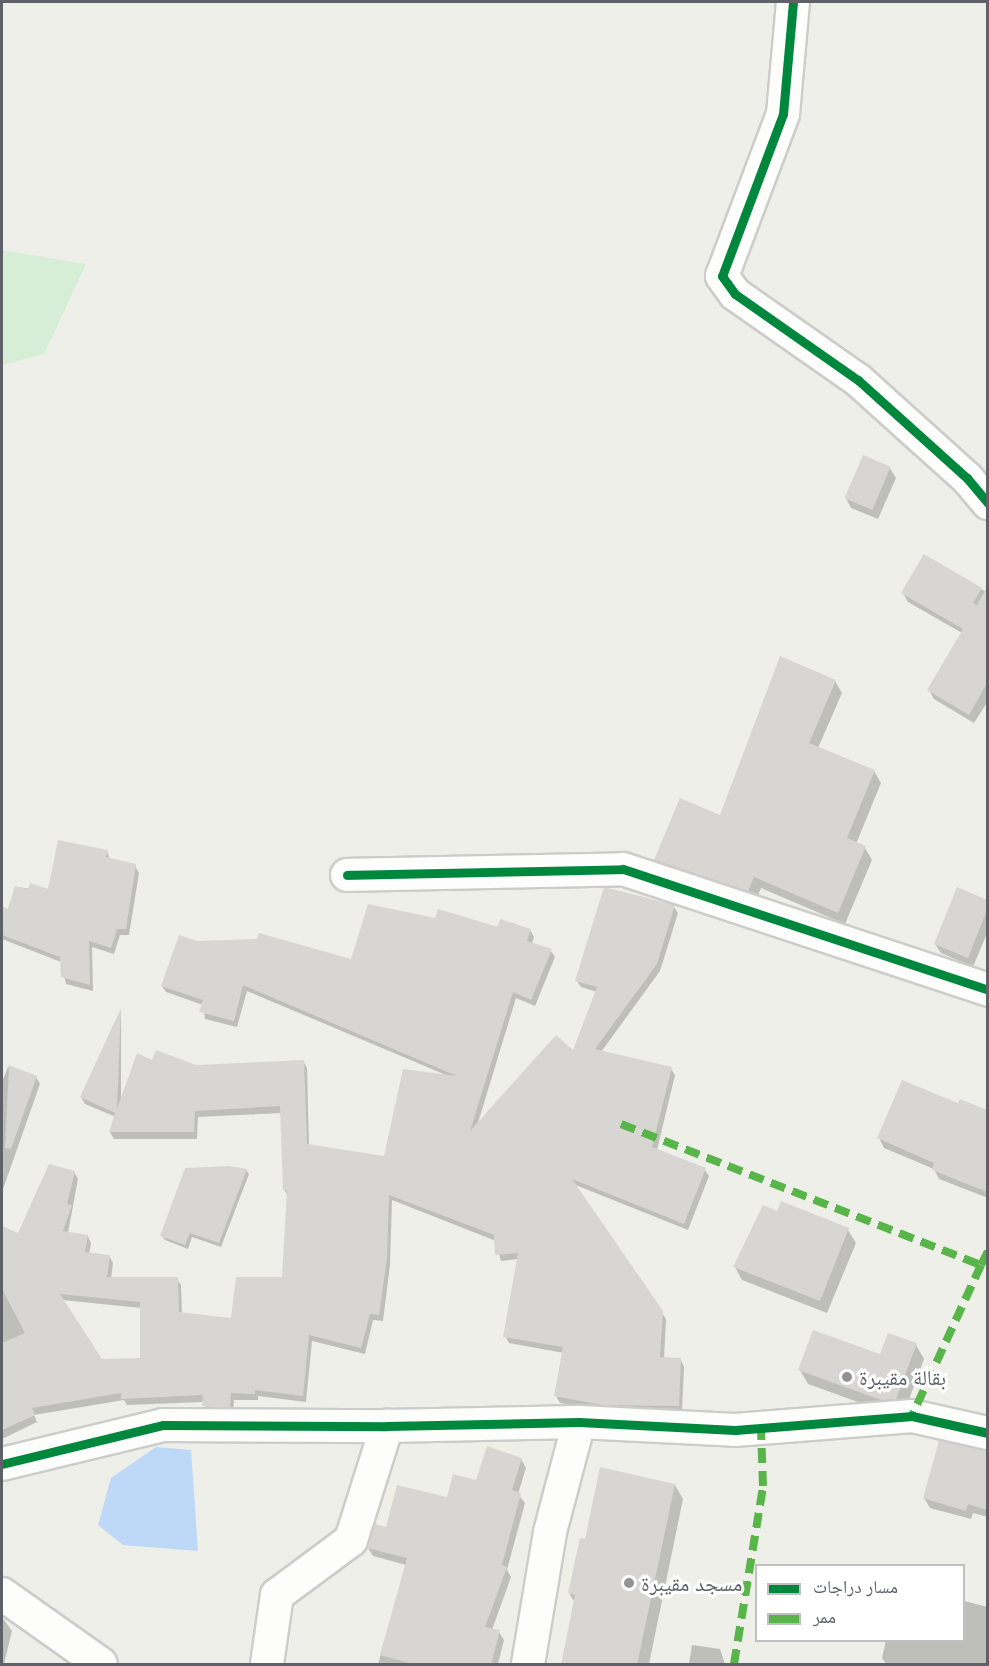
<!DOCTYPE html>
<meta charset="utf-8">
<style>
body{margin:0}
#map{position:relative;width:989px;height:1666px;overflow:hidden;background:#efefe9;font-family:Mulish,"Noto Naskh Arabic",sans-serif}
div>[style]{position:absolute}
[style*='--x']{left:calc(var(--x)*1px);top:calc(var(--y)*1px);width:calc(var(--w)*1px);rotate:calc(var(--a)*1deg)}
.green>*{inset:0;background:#d6edd6}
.water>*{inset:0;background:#bed8f8}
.shadow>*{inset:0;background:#0003}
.building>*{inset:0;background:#d7d6d3;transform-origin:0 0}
.roads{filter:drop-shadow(2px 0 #cccdcb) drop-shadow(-2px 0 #cccdcb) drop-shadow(0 2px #cccdcb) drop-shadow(0 -2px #cccdcb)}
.minor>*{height:32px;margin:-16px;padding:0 16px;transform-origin:16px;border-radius:16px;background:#fdfdfc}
.quiet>*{height:8px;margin-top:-4px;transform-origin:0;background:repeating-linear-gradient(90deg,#58b549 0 15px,transparent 0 23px)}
.cycleway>*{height:9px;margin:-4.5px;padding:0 4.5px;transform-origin:4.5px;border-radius:4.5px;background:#00873e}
.dots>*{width:16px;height:16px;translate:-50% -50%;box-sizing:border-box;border:3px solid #fff;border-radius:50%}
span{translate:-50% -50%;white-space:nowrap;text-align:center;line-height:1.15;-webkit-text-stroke:6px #fff;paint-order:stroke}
.poi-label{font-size:21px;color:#5e6168}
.left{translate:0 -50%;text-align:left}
.frame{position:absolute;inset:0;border:3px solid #5e6168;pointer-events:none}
.legend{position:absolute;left:755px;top:1564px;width:210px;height:78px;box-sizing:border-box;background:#fff;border:2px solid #bfc0c3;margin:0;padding:8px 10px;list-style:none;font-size:18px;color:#5e6168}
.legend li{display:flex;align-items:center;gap:12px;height:30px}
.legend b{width:30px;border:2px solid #bfc0c3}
</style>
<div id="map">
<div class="green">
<i style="clip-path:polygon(2px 250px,86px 264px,44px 354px,2px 365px)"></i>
</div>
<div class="water">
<i style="clip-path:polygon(156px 1447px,191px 1450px,198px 1551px,123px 1545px,98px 1525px,111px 1478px)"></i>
</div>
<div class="shadow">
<i style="clip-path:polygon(890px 468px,896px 478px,878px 519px,851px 508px,846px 498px)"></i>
<i style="clip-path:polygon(924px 556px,988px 593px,988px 701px,974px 723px,934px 699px,929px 690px,962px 633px,908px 602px,903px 593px)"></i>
<i style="clip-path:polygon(835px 681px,842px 693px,818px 748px,874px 771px,881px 783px,856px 844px,865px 848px,872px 860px,845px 924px,761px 888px,755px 903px,662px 872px,655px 860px,720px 817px)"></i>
<i style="clip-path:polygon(107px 851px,110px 860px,135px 866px,139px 873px,129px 935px,120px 935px,114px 954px,92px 947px,93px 991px,66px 984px,61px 962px,2px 939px,2px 925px,16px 887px,49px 891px)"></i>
<i style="clip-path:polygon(958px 889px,988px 902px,988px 931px,973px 967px,941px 953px,935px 944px)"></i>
<i style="clip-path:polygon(evenodd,674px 907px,678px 913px,660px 971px,601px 1052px,671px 1069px,675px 1075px,657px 1150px,705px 1170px,709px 1176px,688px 1230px,573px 1184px,666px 1319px,664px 1359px,681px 1360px,684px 1367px,682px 1412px,607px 1411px,560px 1403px,556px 1396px,564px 1353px,509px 1343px,505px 1336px,518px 1259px,501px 1261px,496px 1241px,392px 1200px,390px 1265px,383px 1321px,373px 1320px,365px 1354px,312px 1341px,306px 1402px,258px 1396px,258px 1400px,234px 1400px,233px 1414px,208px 1413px,204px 1402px,127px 1405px,124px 1400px,34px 1415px,37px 1422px,2px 1439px,2px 1228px,19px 1235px,74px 1172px,78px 1179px,68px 1233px,88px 1237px,91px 1243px,89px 1254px,109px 1256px,113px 1263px,111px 1279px,177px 1279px,181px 1285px,182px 1314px,233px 1320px,284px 1278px,288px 1196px,284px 1189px,282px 1113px,198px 1117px,197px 1139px,114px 1139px,110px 1132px,116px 1117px,85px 1104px,81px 1097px,121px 1011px,121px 1101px,153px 1062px,196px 1067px,303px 1061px,307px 1068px,309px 1146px,386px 1158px,446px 1075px,247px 991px,237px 1027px,205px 1019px,203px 1005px,166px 992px,162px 986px,197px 943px,352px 961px,436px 920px,530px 930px,534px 937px,532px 944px,551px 951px,555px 957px,535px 1006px,516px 998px,477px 1126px,573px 1053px,597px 992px,581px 987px,577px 981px,674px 907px,62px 1300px,141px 1308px,141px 1359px,101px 1360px,62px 1300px)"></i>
<i style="clip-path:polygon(8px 1067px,36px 1077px,40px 1084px,2px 1192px,2px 1082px)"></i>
<i style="clip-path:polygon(960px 1101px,988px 1111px,988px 1198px,939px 1179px,934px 1169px,884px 1148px,879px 1138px,959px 1105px)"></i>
<i style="clip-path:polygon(246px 1170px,249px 1174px,221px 1247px,192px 1237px,188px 1249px,165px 1240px,162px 1236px)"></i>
<i style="clip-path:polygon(777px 1213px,848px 1230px,856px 1243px,827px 1313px,742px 1280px,735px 1267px)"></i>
<i style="clip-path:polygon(916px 1345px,924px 1359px,904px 1413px,891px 1414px,808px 1384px,800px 1370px,881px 1356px)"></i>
<i style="clip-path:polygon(984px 1452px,988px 1452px,988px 1517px,973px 1513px,971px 1519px,930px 1508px,924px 1498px)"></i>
<i style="clip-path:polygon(521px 1459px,526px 1468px,518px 1494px,525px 1503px,507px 1570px,511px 1577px,492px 1630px,499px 1632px,504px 1640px,498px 1664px,378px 1664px,406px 1565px,373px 1556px,368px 1548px,387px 1528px)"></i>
<i style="clip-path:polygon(675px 1485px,683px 1499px,649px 1664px,562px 1664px,575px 1603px,569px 1593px,586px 1540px)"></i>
<i style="clip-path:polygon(964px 1601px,988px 1607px,987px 1664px,886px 1664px,882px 1658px,886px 1640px,964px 1640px)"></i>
<i style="clip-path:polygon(2px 1617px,12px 1631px,4px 1664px,2px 1664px)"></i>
<i style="clip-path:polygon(692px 1645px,720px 1649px,725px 1664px,689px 1664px)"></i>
</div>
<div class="building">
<i style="left:863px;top:455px;width:30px;height:47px;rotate:23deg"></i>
<i style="clip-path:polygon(924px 554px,982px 588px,973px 603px,977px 605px,987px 587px,987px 683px,969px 715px,927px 690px,963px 629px,901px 593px)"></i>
<i style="clip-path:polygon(780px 656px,836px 680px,809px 743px,875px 770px,847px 838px,866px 846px,838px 913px,754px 877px,748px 891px,654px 860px,680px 798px,720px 815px)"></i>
<i style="clip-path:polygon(58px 840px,108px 850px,106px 857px,136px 864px,126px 929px,117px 929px,111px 948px,89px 941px,90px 985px,61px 977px,60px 957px,2px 935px,2px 906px,8px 909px,15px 886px,28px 889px,30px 883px,48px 889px)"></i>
<i style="clip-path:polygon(evenodd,604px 887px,675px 905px,657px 964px,595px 1049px,672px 1067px,652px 1147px,706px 1168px,684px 1224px,572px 1179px,663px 1311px,660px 1357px,681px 1358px,679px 1406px,602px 1405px,554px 1396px,563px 1347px,503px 1337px,518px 1253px,495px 1255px,494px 1235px,389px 1195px,387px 1258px,379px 1315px,370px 1314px,361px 1348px,309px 1335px,303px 1396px,255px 1390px,255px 1394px,231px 1393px,230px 1407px,212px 1407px,202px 1406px,203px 1395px,121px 1399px,121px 1393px,32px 1408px,35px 1415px,2px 1430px,2px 1343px,25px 1333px,2px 1289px,2px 1226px,18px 1233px,49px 1164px,75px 1171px,67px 1204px,72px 1205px,63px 1231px,88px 1235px,85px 1252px,110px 1255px,107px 1277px,178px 1277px,179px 1312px,231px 1318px,236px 1277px,282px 1277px,287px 1190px,283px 1190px,280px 1106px,195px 1111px,194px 1132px,109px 1132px,115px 1113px,80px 1097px,121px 1008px,117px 1109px,137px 1053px,152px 1060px,156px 1050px,196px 1065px,304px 1060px,307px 1144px,384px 1156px,403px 1069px,457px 1076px,243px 985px,234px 1021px,199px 1012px,203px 1000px,161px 986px,179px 935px,197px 941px,257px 939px,259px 933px,351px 959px,368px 904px,435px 918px,438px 909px,498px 927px,500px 919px,531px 929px,527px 941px,552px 949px,531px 1000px,513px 992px,470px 1131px,556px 1035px,573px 1050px,597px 987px,575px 981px,604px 887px,60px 1294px,140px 1302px,140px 1358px,102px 1359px,60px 1294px)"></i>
<i style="clip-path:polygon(957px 887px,987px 900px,987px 910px,968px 958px,934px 944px)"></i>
<i style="clip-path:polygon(9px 1065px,37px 1076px,11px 1149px,5px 1148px)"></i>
<i style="clip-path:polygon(902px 1080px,958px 1103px,960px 1099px,987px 1110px,987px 1192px,932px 1170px,934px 1163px,877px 1138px)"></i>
<i style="clip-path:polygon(229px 1166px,247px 1169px,219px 1243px,190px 1233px,185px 1245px,160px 1236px,185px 1168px)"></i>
<i style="clip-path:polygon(781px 1201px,849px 1228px,820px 1301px,733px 1267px,763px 1205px,777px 1211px)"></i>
<i style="clip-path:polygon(813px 1330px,880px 1354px,888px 1333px,917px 1343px,896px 1399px,881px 1400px,798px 1370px)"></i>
<i style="clip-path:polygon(939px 1441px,987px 1450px,987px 1510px,968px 1504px,966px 1511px,923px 1498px)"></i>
<i style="clip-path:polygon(487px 1446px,522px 1458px,512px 1490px,521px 1493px,502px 1565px,507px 1567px,485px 1627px,500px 1630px,491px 1665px,416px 1665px,380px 1655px,407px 1558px,367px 1548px,375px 1524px,386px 1527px,397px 1485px,447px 1497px,453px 1474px,476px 1480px)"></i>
<i style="clip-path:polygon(600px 1467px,675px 1484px,637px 1665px,561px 1665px,575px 1595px,568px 1593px,580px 1538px,585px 1539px)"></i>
</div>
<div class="roads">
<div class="minor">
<i style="--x:793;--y:2;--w:112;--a:95.1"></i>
<i style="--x:783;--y:114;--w:173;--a:110.6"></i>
<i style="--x:722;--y:276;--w:22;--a:54"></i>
<i style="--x:735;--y:294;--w:150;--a:35"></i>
<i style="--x:858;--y:380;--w:147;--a:42"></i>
<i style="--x:967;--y:478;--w:33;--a:50"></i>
<i style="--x:347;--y:875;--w:276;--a:-1.2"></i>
<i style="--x:623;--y:869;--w:385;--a:18.3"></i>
<i style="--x:2;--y:1464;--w:166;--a:-13.6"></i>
<i style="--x:163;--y:1425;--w:224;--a:0.3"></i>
<i style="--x:387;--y:1426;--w:192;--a:-1.2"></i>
<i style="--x:579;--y:1422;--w:156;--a:2.9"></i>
<i style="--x:735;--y:1430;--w:178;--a:-4.5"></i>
<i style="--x:912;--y:1416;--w:78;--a:12.6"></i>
<i style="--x:2;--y:1594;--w:121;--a:35.3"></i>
<i style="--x:267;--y:1664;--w:70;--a:-81.8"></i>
<i style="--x:277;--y:1595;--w:92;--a:-36.6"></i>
<i style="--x:351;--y:1540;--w:120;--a:-72.5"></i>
<i style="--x:528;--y:1664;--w:134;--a:-80.5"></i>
<i style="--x:550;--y:1532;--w:114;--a:-75.2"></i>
</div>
</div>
<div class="quiet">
<i style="--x:621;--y:1124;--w:387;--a:21.4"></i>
<i style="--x:981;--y:1265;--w:166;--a:114.6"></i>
<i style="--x:981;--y:1265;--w:16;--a:-63"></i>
<i style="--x:734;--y:1664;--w:180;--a:-80.7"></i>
<i style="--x:763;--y:1486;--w:58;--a:-92"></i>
</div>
<div class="cycleway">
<i style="--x:793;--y:2;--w:112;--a:95.1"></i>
<i style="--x:783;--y:114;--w:173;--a:110.6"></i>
<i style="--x:722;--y:276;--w:22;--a:54"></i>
<i style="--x:735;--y:294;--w:150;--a:35"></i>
<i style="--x:858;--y:380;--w:147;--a:42"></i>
<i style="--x:967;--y:478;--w:33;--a:50"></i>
<i style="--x:347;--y:875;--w:276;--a:-1.2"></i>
<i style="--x:623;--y:869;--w:385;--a:18.3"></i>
<i style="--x:2;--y:1464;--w:166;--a:-13.6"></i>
<i style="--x:163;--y:1425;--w:224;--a:0.3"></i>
<i style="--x:387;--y:1426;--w:192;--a:-1.2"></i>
<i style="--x:579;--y:1422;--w:156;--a:2.9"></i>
<i style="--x:735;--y:1430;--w:178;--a:-4.5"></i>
<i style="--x:912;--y:1416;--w:78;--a:12.6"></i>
</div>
<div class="dots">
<i style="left:847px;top:1377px;background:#919395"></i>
<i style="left:629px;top:1583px;background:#919395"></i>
</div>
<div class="poi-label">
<span class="left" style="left:859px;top:1377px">بقالة مقيبرة</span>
<span class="left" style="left:641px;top:1583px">مسجد مقيبرة</span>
</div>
<div class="frame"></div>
<ul class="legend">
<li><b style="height:8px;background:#00873e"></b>مسار دراجات</li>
<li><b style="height:8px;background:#58b549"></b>ممر</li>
</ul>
</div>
